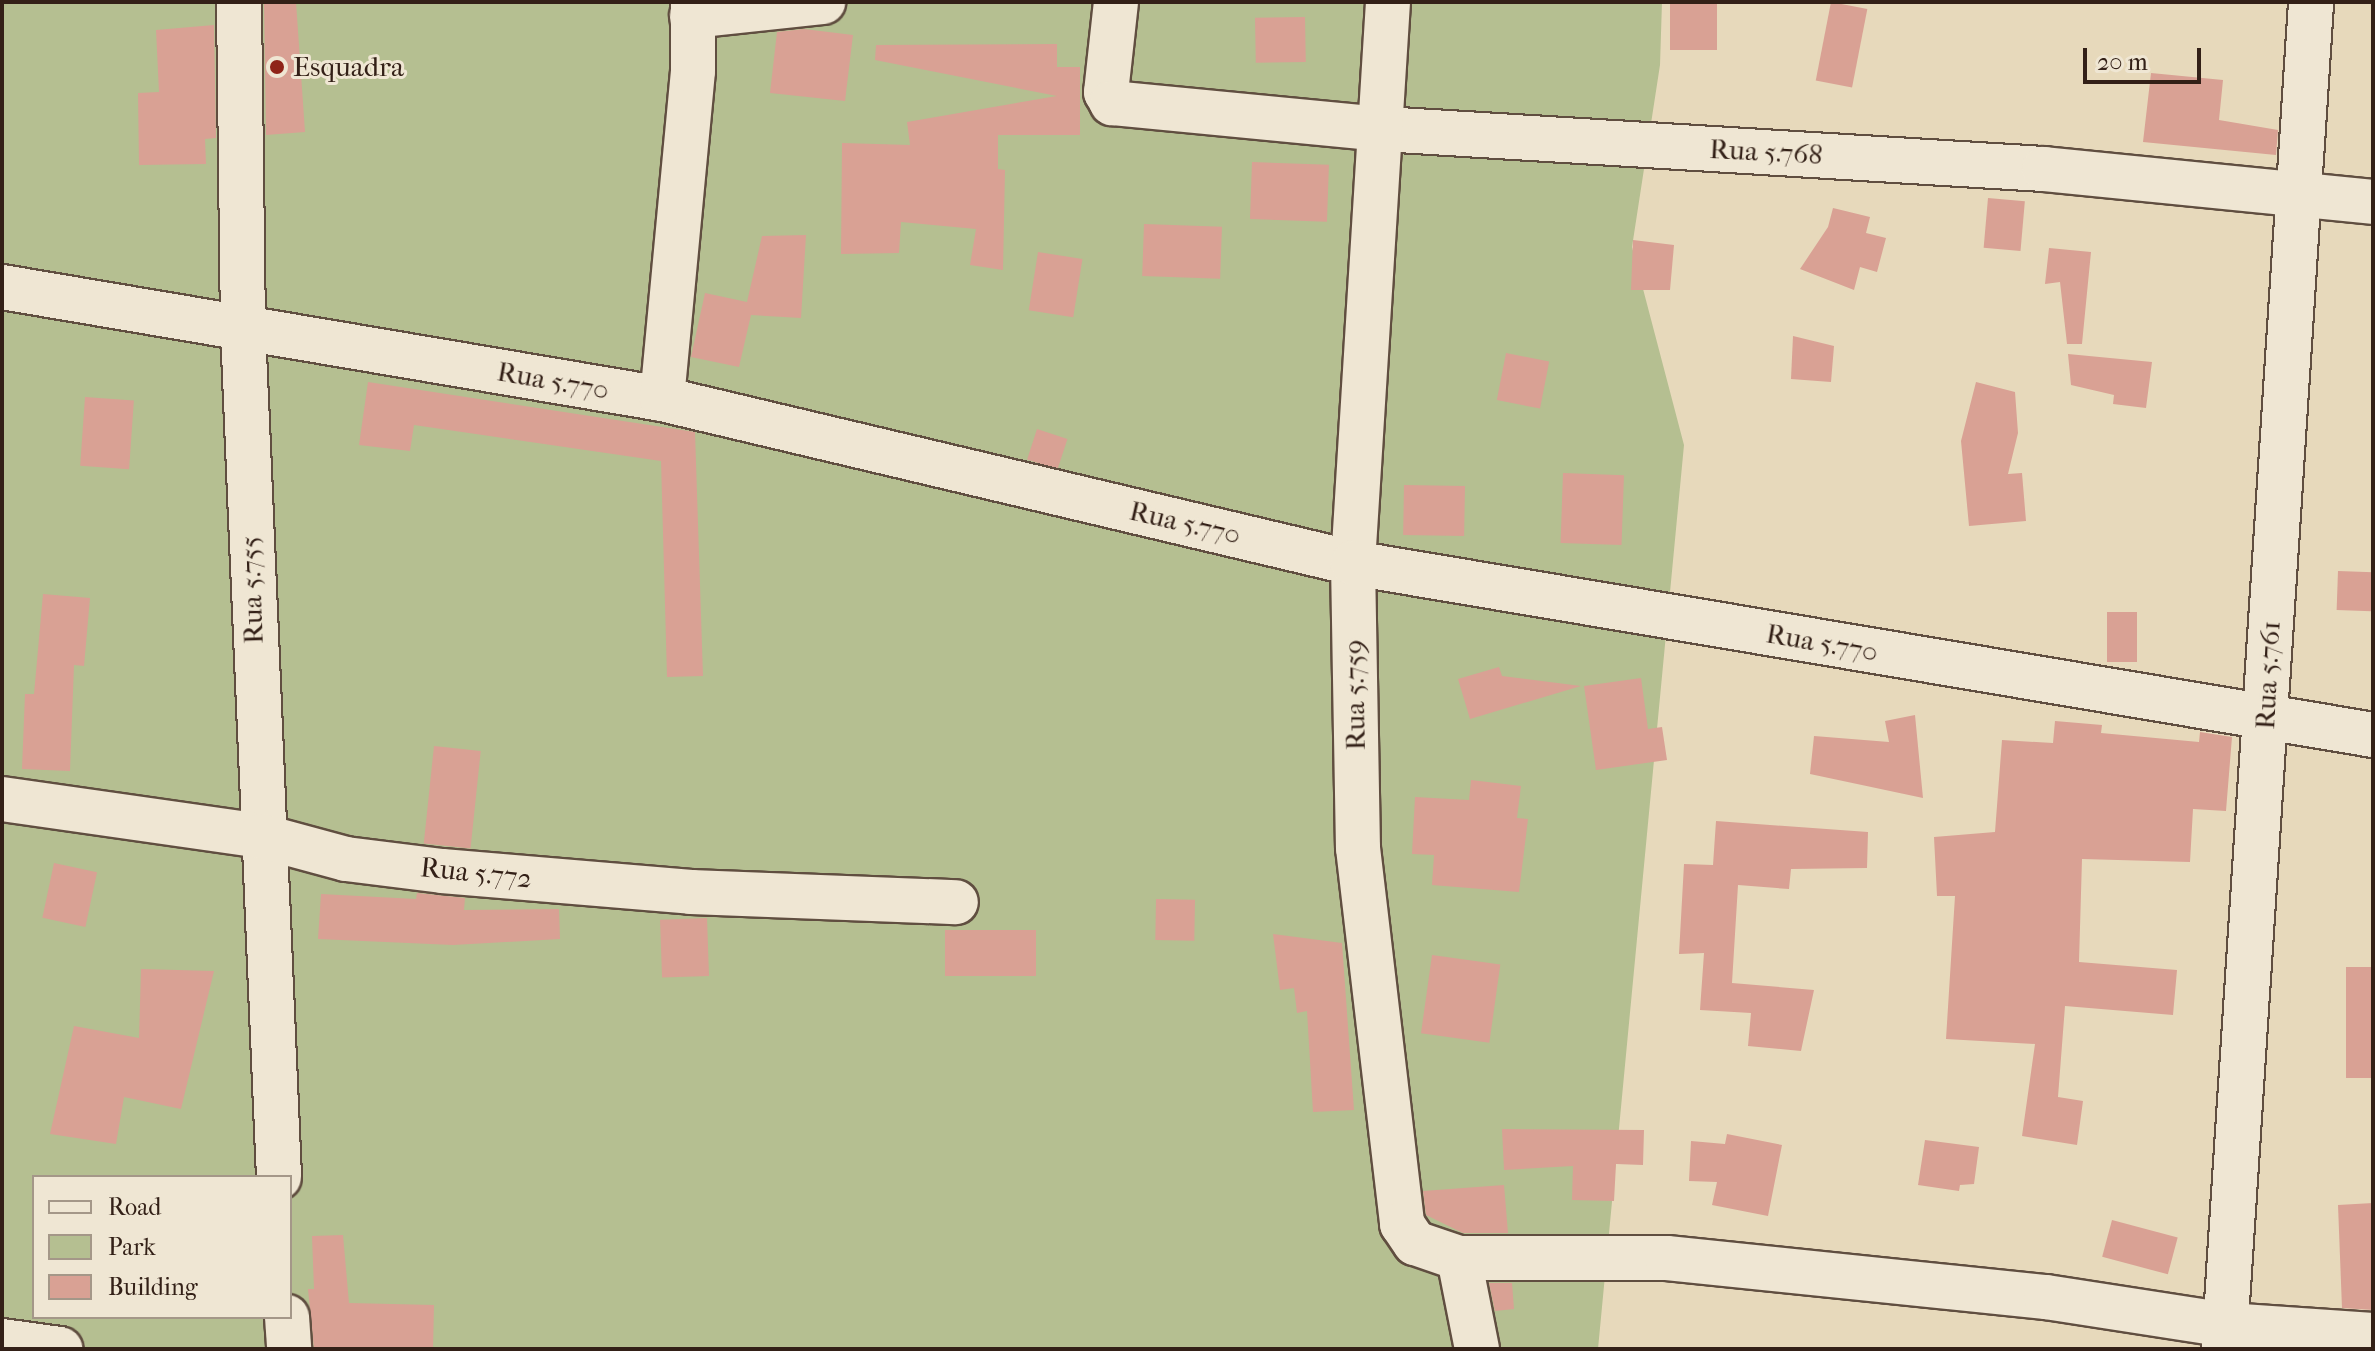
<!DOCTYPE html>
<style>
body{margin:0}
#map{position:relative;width:2375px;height:1351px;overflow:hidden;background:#e7d9bb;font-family:"IM FELL French Canon",serif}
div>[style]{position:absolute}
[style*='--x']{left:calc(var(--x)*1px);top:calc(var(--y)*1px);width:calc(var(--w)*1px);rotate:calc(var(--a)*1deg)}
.green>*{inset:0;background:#b5bf91}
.building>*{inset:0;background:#d9a194;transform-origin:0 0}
.roads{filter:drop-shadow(2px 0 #604e40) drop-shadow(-2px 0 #604e40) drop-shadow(0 2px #604e40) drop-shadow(0 -2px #604e40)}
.minor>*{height:44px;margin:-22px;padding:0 22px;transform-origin:22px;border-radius:22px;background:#efe6d3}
.dots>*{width:22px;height:22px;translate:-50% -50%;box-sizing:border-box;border:4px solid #efe6d3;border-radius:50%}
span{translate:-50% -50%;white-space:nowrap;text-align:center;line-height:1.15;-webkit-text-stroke:6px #efe6d3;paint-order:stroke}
.poi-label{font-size:28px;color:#332017}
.left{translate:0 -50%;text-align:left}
.street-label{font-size:28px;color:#332017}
.frame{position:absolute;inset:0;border:4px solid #332017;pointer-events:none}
.legend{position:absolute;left:32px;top:1175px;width:260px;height:144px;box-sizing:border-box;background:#efe6d3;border:2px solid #a49788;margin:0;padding:10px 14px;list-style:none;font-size:24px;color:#332017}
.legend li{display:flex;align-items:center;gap:16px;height:40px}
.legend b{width:40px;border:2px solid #a49788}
.scale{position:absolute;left:2083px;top:48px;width:118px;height:36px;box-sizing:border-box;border:4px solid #332017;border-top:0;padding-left:10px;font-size:24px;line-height:28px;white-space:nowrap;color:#332017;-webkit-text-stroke:6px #efe6d3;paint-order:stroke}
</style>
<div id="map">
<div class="green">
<i style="clip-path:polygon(evenodd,2px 2px,1662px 2px,1660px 65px,1632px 247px,1684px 445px,1598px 1349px,2px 1349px,2px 2px,34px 1177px,290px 1177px,290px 1317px,34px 1317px,34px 1177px)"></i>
</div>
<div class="building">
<i style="clip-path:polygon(264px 2px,296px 2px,305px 132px,266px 135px)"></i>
<i style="left:1670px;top:2px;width:47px;height:48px"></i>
<i style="left:1831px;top:2px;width:37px;height:80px;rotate:11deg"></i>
<i style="left:1305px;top:17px;width:45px;height:50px;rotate:89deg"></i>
<i style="clip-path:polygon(214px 25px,216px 138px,205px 139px,206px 164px,139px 165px,138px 93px,159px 92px,156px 30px)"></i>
<i style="clip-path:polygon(804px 29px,853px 35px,845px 101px,770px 93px,777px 32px)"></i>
<i style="clip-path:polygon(1057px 44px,1057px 67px,1080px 67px,1080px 135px,998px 135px,998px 169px,1005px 170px,1003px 270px,970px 265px,976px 229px,901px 222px,899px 253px,841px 254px,842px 143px,910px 145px,907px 122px,1057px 96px,875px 60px,876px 45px)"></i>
<i style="clip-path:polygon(2151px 73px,2223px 80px,2219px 120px,2278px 130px,2276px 155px,2143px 142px)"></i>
<i style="left:1252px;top:162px;width:77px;height:57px;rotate:2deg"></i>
<i style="left:1988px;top:198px;width:37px;height:50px;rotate:5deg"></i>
<i style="clip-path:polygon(1833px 208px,1870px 217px,1866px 233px,1886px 238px,1877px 272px,1860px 267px,1854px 290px,1800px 269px,1828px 227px)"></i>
<i style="left:1144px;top:224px;width:78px;height:52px;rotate:2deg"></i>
<i style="clip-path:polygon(806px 235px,801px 318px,751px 315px,739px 367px,691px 357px,705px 293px,747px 302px,762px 236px)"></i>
<i style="clip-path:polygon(1633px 240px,1674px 245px,1670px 290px,1631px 290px)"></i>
<i style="clip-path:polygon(2049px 248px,2091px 252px,2082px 344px,2067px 344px,2060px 282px,2045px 284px)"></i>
<i style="left:1038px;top:252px;width:45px;height:59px;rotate:9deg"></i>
<i style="clip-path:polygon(1793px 336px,1834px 346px,1831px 382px,1791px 379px)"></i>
<i style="left:1506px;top:353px;width:44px;height:48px;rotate:11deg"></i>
<i style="clip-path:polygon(2068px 354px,2152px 362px,2146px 408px,2113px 404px,2114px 395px,2071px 385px)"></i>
<i style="clip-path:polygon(368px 382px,695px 432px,703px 676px,667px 677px,661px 461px,414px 425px,410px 451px,359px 445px)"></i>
<i style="clip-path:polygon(1976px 382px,2015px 392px,2018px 433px,2008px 474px,2022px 473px,2026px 521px,1969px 526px,1961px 441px)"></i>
<i style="left:85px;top:397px;width:49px;height:69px;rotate:4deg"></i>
<i style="left:1037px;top:429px;width:32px;height:32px;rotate:18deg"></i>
<i style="left:1563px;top:473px;width:61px;height:70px;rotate:2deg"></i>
<i style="left:1404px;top:485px;width:61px;height:50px;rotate:1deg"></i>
<i style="left:2338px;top:571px;width:35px;height:39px;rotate:2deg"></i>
<i style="clip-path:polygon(43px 594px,90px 598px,84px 666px,74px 665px,70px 771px,22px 769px,25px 694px,34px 694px)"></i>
<i style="left:2107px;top:612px;width:30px;height:50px"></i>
<i style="clip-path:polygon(1499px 667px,1502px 676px,1581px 686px,1470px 719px,1458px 679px)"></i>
<i style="clip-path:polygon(1641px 678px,1648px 729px,1662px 727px,1667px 760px,1596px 770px,1584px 686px)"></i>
<i style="clip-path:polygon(1915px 715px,1923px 798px,1810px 774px,1814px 736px,1889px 742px,1885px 721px)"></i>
<i style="clip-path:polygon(2055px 721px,2102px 725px,2101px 733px,2199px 742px,2200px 732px,2232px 737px,2226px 811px,2193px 809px,2190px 862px,2082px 859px,2079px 962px,2177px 970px,2173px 1015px,2065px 1006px,2058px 1097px,2083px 1101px,2077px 1145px,2022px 1136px,2035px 1044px,1946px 1039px,1955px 896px,1937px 896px,1934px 837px,1995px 832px,2002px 740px,2053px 743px)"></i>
<i style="left:434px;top:746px;width:47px;height:98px;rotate:6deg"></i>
<i style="clip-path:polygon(1471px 780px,1521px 786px,1517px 818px,1528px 819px,1519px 892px,1432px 885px,1434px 855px,1412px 854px,1415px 797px,1469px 800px)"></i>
<i style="clip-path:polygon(1716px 821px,1868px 832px,1867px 868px,1791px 869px,1789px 889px,1738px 885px,1732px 983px,1814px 990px,1801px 1051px,1748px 1046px,1751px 1013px,1700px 1010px,1704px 953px,1679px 954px,1684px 864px,1713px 865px)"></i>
<i style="left:54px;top:863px;width:44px;height:56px;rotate:12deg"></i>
<i style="clip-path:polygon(417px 893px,465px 898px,464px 910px,559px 909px,560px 939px,453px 945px,318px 939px,321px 894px,416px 899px)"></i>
<i style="left:1156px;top:899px;width:39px;height:41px;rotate:1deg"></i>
<i style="left:707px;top:918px;width:58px;height:47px;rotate:88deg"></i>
<i style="left:945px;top:930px;width:91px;height:46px"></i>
<i style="clip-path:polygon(1273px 934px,1342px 943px,1354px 1110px,1313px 1112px,1307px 1011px,1297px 1013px,1294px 988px,1280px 990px)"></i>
<i style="left:1432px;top:955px;width:69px;height:79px;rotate:8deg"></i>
<i style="left:2346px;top:967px;width:27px;height:111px"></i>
<i style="clip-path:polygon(141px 969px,214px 971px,181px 1109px,124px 1097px,116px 1144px,50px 1134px,74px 1026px,139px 1038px)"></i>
<i style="clip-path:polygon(1502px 1129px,1644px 1130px,1643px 1165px,1616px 1164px,1614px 1201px,1572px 1200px,1573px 1166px,1504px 1170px)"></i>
<i style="clip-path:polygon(1727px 1134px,1782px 1145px,1768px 1216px,1712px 1205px,1717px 1182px,1689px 1181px,1691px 1141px,1725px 1144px)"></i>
<i style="clip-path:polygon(1925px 1140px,1979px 1147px,1974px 1184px,1960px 1185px,1959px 1191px,1918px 1185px)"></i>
<i style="clip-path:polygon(1504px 1185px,1508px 1233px,1463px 1233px,1426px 1215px,1423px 1191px)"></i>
<i style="clip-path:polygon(2373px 1203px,2373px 1310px,2342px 1308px,2338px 1205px)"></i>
<i style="left:2112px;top:1220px;width:68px;height:38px;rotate:15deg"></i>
<i style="clip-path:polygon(343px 1235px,349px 1303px,434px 1305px,433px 1349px,314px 1349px,308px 1289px,314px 1289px,312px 1236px)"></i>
<i style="clip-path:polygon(1489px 1283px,1512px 1283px,1514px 1309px,1495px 1311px)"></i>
</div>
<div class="roads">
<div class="minor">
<i style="--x:239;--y:2;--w:327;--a:89.3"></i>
<i style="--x:243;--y:329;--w:849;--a:87.57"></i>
<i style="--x:1116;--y:2;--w:91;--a:96.3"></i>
<i style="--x:1106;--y:92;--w:13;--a:61"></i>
<i style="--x:1112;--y:103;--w:271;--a:5.5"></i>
<i style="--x:1382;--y:129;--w:663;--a:3.46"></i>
<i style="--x:2044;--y:169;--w:331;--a:5.7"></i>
<i style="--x:1388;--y:2;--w:562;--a:93.57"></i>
<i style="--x:1353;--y:563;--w:285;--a:89"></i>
<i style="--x:1358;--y:848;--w:379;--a:83.3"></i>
<i style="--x:1402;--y:1224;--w:23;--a:56"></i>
<i style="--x:1415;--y:1243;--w:46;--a:18.8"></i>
<i style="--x:1459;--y:1258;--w:93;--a:78.8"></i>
<i style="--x:692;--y:16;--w:132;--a:-6.1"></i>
<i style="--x:2;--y:287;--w:669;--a:9.63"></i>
<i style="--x:662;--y:399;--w:710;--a:13.35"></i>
<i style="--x:1353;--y:563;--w:1034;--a:9.57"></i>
<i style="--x:662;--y:399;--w:329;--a:-84.6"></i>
<i style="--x:693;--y:71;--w:69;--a:-90"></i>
<i style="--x:2;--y:799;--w:262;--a:8.1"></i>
<i style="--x:261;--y:836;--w:88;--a:15.1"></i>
<i style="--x:346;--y:859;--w:97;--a:7.1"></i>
<i style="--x:442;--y:871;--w:250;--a:4.8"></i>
<i style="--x:691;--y:892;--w:265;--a:2.2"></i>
<i style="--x:1459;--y:1258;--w:208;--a:0"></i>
<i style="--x:1667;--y:1258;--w:381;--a:5.9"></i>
<i style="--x:2046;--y:1297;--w:183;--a:8.8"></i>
<i style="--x:2227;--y:1325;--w:146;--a:3.9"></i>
<i style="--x:287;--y:1317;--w:32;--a:86"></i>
<i style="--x:2;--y:1341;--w:59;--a:7.9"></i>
<i style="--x:2224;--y:1349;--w:1350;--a:-86.3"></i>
</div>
</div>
<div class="dots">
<i style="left:277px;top:67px;background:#8f2418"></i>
</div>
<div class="poi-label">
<span class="left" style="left:293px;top:67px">Esquadra</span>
</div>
<div class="street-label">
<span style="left:1766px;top:152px;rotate:3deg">Rua 5.768</span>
<span style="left:553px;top:381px;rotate:10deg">Rua 5.770</span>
<span style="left:1185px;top:523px;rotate:13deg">Rua 5.770</span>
<span style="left:252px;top:590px;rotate:-92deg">Rua 5.755</span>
<span style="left:1822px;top:643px;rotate:10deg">Rua 5.770</span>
<span style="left:2268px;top:675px;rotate:-87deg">Rua 5.761</span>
<span style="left:1355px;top:695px;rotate:-91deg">Rua 5.759</span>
<span style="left:476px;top:873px;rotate:6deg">Rua 5.772</span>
</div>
<div class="frame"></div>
<ul class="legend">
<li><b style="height:10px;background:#efe6d3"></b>Road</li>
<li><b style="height:22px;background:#b5bf91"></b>Park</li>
<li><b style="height:22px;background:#d9a194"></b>Building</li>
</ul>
<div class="scale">20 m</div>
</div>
